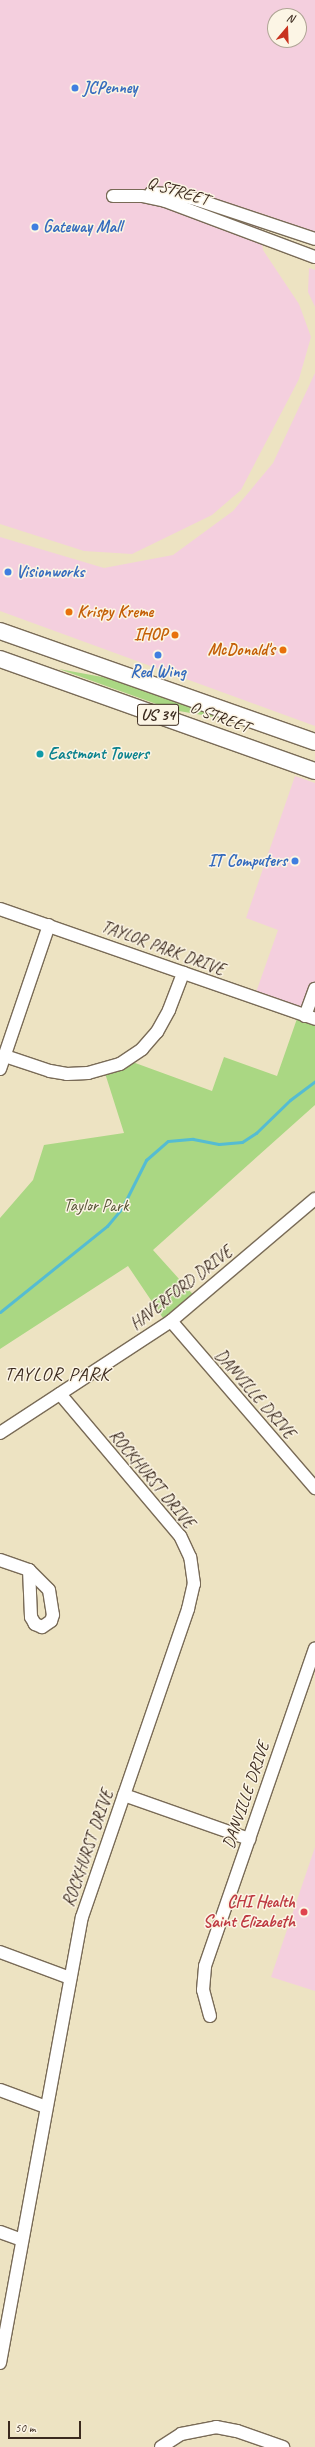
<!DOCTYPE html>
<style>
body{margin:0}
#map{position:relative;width:315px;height:2447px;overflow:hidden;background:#ede3c2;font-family:Caveat,sans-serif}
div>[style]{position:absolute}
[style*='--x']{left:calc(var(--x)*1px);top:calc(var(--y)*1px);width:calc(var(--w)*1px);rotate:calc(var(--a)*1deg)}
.built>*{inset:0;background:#f4cfde}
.green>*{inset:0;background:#aad783}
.stream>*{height:3px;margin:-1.5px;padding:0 1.5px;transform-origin:1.5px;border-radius:1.5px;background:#55bcd2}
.roads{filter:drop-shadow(1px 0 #796b57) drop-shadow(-1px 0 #796b57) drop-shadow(0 1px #796b57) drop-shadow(0 -1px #796b57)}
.minor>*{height:12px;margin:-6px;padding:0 6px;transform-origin:6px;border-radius:6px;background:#fff}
.major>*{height:16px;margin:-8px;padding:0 8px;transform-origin:8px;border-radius:8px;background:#fff}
.dots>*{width:11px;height:11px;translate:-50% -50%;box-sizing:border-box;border:2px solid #fcf5e5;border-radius:50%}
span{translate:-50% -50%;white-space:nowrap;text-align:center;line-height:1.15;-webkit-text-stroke:3px #fcf5e5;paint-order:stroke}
.shield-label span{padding:1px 3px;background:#fcf5e5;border:1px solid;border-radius:3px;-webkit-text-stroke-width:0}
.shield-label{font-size:16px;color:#3b2a1e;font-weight:700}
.shop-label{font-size:17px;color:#366cbe;font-weight:700}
.left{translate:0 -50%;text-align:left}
.right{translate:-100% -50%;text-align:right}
.street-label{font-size:17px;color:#3b2a1e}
.food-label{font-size:17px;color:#c56008;font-weight:700}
.culture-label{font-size:17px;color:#0d838f;font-weight:700}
.park-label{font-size:17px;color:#575537}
.health-label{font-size:17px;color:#be3a42;font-weight:700}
.quarter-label{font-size:19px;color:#3b2a1e;letter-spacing:1px}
.north{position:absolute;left:267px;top:8px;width:40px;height:40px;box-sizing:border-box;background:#fcf5e5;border:1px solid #afa495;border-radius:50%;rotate:19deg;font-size:11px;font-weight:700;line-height:16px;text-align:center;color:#3b2a1e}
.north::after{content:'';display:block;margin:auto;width:14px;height:18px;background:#c8321e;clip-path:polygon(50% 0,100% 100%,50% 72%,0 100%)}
.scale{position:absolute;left:8px;top:2421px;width:73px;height:18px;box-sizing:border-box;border:2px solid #3b2a1e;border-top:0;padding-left:5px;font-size:12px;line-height:14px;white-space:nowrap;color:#3b2a1e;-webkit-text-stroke:3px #fcf5e5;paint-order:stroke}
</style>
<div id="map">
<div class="built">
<i style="clip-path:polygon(evenodd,0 0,315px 0,315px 232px,257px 212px,263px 250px,299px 304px,311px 337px,299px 379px,241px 490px,212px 515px,132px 554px,84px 551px,0 524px,0 0,275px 16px,299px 16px,299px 40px,275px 40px,275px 16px)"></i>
<i style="clip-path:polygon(309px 268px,315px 270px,315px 307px,308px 292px)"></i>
<i style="clip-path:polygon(315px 373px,315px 726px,0 611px,0 537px,104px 568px,173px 555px,233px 511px,273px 463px)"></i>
<i style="clip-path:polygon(295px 776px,315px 783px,315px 1019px,254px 998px,278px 930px,246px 918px)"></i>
<i style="clip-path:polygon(315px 1847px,315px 1991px,271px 1977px)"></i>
</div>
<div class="green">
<i style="clip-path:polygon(59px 669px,113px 679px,226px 719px,173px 710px)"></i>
<i style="clip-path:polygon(299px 1013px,315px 1019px,315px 1105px,153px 1250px,198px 1300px,167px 1324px,128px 1266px,0 1349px,0 1218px,33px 1180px,44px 1145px,124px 1133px,104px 1070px,127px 1060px,212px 1091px,224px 1057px,277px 1076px)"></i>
</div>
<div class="stream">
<i style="--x:0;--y:1312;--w:137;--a:-38.8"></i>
<i style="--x:107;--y:1226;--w:23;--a:-50"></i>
<i style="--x:122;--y:1208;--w:54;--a:-63.4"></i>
<i style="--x:146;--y:1160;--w:29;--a:-41"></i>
<i style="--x:168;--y:1141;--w:25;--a:-5"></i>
<i style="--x:193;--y:1139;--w:26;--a:11"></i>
<i style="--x:219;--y:1144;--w:23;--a:-5"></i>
<i style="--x:242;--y:1142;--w:17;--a:-33"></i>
<i style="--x:256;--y:1133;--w:47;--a:-44.1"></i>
<i style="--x:290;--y:1100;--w:31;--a:-37"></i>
</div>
<div class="roads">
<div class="minor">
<i style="--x:151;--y:193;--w:22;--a:3"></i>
<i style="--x:173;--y:194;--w:26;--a:13"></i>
<i style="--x:198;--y:200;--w:123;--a:18.4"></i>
<i style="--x:113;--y:196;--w:29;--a:0"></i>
<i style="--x:142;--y:196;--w:24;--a:12"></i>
<i style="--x:165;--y:201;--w:160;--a:20.5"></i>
<i style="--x:0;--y:909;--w:334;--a:19.2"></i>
<i style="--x:305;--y:1016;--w:29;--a:-70"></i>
<i style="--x:5;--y:1056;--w:47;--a:18.4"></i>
<i style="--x:50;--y:1071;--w:17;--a:10"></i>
<i style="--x:67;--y:1074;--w:21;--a:-3"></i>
<i style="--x:88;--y:1073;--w:33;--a:-16"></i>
<i style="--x:120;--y:1064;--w:27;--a:-34"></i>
<i style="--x:142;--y:1049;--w:23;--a:-49"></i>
<i style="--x:157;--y:1032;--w:25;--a:-61"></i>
<i style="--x:169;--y:1010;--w:40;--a:-69"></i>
<i style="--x:0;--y:1069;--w:152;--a:-71.2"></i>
<i style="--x:171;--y:1321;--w:221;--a:49.2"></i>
<i style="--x:0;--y:1433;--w:204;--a:-33.2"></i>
<i style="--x:171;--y:1321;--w:189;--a:-40.3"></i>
<i style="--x:0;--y:1560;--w:31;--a:19"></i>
<i style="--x:29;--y:1570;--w:28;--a:45"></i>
<i style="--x:49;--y:1590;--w:25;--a:81"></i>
<i style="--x:53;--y:1615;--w:6;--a:108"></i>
<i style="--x:51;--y:1621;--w:11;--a:146"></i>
<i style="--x:42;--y:1627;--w:8;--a:-157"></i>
<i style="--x:35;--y:1624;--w:8;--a:-120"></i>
<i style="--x:31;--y:1617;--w:47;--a:-92.4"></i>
<i style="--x:124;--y:1795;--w:133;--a:19.4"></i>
<i style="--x:0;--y:1952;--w:75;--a:20.4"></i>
<i style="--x:210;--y:2016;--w:27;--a:-105"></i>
<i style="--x:203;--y:1990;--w:24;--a:-85"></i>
<i style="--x:205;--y:1966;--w:336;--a:-70.9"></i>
<i style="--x:0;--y:2090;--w:49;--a:20.3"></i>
<i style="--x:0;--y:2232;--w:23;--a:20"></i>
<i style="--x:0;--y:2363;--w:453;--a:-79.6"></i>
<i style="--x:82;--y:1917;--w:326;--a:-71"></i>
<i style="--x:188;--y:1609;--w:26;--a:-77"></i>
<i style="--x:194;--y:1584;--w:27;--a:-98"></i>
<i style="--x:190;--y:1557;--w:23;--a:-115"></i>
<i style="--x:180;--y:1536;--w:186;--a:-130.2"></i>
<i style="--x:161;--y:2447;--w:24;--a:-33"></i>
<i style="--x:181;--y:2434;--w:36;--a:-11"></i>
<i style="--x:216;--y:2427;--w:21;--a:11"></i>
<i style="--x:237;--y:2431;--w:49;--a:19.2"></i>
</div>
<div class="major">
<i style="--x:0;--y:631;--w:334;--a:19.4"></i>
<i style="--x:0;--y:659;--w:334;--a:19.6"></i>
</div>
</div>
<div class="dots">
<i style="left:75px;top:88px;background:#3f7fe0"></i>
<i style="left:35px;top:227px;background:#3f7fe0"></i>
<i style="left:8px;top:572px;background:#3f7fe0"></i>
<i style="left:69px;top:612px;background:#e8710a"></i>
<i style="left:175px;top:635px;background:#e8710a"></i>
<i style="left:283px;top:650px;background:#e8710a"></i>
<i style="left:158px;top:655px;background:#3f7fe0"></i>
<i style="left:40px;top:754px;background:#0f9aa8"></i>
<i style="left:295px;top:861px;background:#3f7fe0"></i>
<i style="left:304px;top:1912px;background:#e0444e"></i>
</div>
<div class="shield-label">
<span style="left:158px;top:715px">US 34</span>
</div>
<div class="shop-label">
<span class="left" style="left:83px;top:88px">JCPenney</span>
<span class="left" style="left:43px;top:227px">Gateway Mall</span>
<span class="left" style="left:16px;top:572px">Visionworks</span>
<span style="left:158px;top:672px">Red Wing</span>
<span class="right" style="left:287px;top:861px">IT Computers</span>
</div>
<div class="street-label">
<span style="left:178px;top:191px;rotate:17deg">Q STREET</span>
<span style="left:220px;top:717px;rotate:20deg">O STREET</span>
<span style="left:163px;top:948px;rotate:20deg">TAYLOR PARK DRIVE</span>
<span style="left:181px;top:1288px;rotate:-38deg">HAVERFORD DRIVE</span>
<span style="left:255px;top:1394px;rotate:49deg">DANVILLE DRIVE</span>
<span style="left:152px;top:1479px;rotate:50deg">ROCKHURST DRIVE</span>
<span style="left:246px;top:1795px;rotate:-71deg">DANVILLE DRIVE</span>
<span style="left:88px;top:1848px;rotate:-71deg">ROCKHURST DRIVE</span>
</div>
<div class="food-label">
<span class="left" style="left:77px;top:612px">Krispy Kreme</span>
<span class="right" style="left:167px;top:635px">IHOP</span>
<span class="right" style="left:275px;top:650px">McDonald's</span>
</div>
<div class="culture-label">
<span class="left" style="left:48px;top:754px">Eastmont Towers</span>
</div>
<div class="park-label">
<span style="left:96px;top:1206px">Taylor Park</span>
</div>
<div class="health-label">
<span class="right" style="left:295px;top:1912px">CHI Health<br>Saint Elizabeth</span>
</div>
<div class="quarter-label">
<span style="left:57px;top:1375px">TAYLOR PARK</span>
</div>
<div class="north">N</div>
<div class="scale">50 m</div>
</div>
